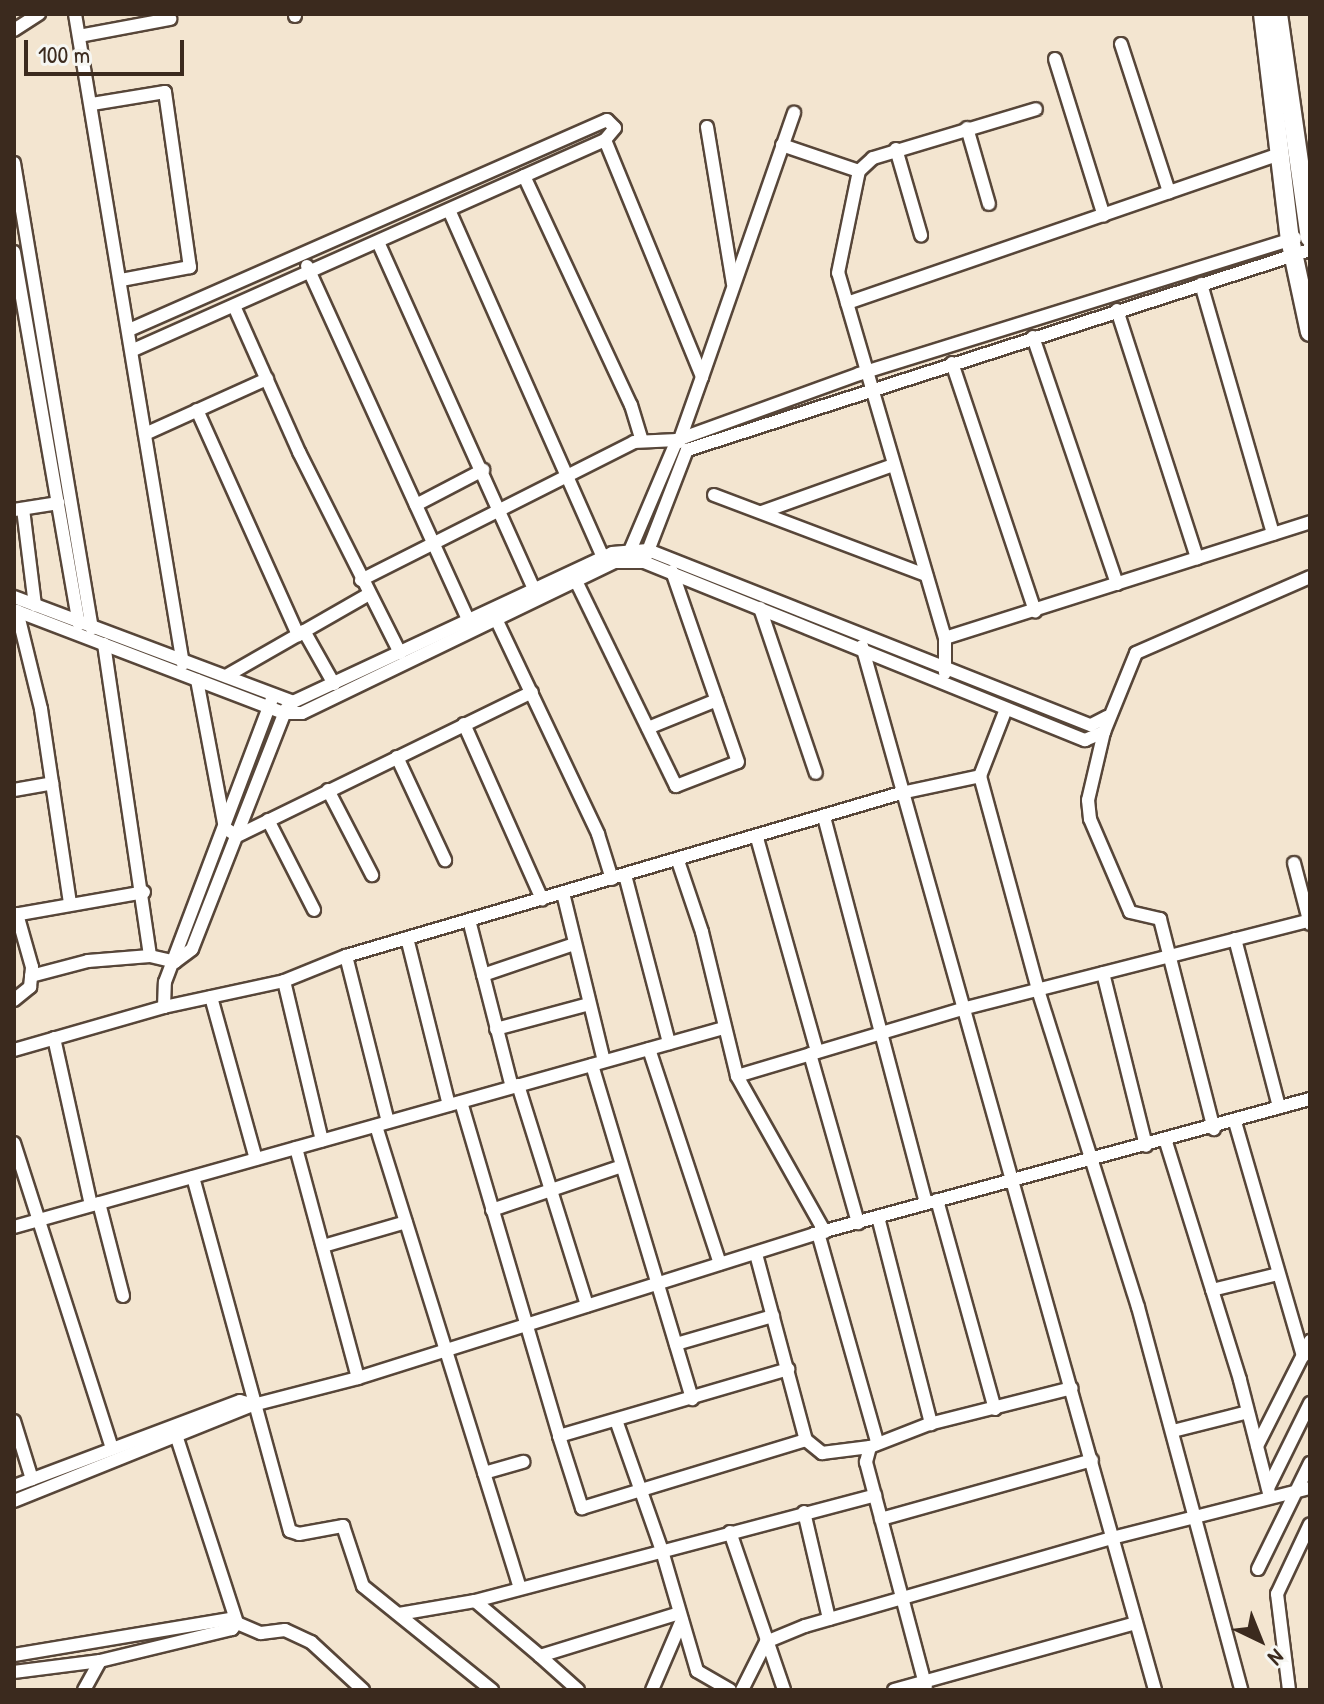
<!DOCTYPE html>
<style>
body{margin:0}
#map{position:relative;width:1324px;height:1704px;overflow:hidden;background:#f3e5d0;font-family:"Patrick Hand",sans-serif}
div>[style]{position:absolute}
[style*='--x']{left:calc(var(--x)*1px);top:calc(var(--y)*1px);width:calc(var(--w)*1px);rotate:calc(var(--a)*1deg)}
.roads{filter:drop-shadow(2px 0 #574639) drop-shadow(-2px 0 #574639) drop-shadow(0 2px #574639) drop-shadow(0 -2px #574639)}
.street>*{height:12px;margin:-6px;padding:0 6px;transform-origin:6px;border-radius:6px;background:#fff}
.secondary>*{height:18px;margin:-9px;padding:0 9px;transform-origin:9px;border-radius:9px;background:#fff}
span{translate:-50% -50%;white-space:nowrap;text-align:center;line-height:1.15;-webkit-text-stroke:6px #f6f6f2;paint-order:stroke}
.frame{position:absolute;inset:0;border:16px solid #3b2a1e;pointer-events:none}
.north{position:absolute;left:1220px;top:1600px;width:80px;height:80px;-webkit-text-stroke:6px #f6f6f2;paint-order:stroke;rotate:137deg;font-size:22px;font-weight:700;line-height:32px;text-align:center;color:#3b2a1e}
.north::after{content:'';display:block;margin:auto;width:28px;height:36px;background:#3b2a1e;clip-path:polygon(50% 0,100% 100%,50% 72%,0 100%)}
.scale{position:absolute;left:24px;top:40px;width:160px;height:36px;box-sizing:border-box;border:4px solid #3b2a1e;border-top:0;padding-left:10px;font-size:24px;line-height:28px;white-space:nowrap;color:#3b2a1e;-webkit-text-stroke:6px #f6f6f2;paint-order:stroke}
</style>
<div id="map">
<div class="roads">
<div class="street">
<i style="--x:75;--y:14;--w:659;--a:80.57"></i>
<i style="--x:295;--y:14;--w:2;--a:90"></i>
<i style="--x:14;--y:30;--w:30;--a:-33"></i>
<i style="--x:79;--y:36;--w:93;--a:-10.6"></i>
<i style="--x:1121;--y:44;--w:156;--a:72"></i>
<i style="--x:1055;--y:59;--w:164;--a:72.7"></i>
<i style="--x:92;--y:104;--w:74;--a:-9.3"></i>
<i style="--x:165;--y:92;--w:177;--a:81.9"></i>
<i style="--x:190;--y:267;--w:70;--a:169.3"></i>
<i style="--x:707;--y:127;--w:159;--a:80.6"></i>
<i style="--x:967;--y:128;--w:79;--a:73.9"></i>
<i style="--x:605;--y:140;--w:256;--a:67.7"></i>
<i style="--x:702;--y:377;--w:69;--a:109.5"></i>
<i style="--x:782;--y:145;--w:81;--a:18.7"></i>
<i style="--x:896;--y:149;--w:90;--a:73.8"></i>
<i style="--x:14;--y:163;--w:472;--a:80.5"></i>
<i style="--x:524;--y:176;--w:253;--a:65"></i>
<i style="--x:631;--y:405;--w:37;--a:73"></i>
<i style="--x:449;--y:210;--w:380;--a:66.1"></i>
<i style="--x:378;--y:242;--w:380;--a:65.8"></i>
<i style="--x:14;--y:252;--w:378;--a:80.1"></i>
<i style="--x:307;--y:266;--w:389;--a:65.5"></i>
<i style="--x:1201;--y:284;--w:260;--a:73.9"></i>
<i style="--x:847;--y:303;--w:457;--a:-19"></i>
<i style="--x:234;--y:306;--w:160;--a:66"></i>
<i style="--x:299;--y:452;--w:225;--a:63.3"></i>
<i style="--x:1117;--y:310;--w:261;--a:72.1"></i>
<i style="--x:129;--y:330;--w:522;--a:-23.72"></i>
<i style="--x:607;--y:120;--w:11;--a:45"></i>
<i style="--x:615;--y:128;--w:16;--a:130"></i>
<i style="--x:605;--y:140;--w:517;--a:156.01"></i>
<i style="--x:1033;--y:337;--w:261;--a:71.2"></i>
<i style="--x:952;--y:363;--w:262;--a:71.5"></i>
<i style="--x:702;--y:377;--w:280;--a:-70.8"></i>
<i style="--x:197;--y:410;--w:247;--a:65.8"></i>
<i style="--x:145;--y:434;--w:134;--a:-24.3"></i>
<i style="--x:714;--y:495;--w:227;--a:20.7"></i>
<i style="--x:416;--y:505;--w:76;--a:-27.6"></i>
<i style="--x:23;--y:509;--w:97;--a:82.9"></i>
<i style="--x:14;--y:510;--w:45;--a:-9"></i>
<i style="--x:762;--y:512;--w:139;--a:-19.7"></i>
<i style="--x:629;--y:553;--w:123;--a:-67"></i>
<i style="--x:677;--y:440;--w:194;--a:-19.9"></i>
<i style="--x:859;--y:374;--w:457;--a:-17.3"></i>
<i style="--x:646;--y:556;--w:114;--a:-68.9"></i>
<i style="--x:687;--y:450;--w:654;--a:-17.8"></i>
<i style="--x:361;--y:580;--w:306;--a:-26.8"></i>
<i style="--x:634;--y:442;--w:43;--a:-2.7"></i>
<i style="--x:576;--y:581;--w:228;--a:64"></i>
<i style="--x:676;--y:786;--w:66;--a:-21.2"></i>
<i style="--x:738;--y:762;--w:202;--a:-109.1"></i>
<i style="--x:14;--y:597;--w:298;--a:20.6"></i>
<i style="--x:293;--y:702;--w:352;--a:-25"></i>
<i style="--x:612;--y:553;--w:36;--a:-5"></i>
<i style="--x:648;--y:550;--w:476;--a:21.6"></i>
<i style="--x:1091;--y:725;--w:18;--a:-27"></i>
<i style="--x:760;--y:608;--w:174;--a:71.3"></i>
<i style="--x:14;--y:610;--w:289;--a:20.9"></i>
<i style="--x:284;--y:713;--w:18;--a:0"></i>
<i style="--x:302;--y:713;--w:347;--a:-25.8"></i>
<i style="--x:614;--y:562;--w:30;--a:0"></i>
<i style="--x:644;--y:562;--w:476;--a:22"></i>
<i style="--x:1085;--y:740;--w:21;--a:-23"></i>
<i style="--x:1104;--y:732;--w:85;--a:-67.9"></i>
<i style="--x:1136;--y:653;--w:190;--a:-23.6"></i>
<i style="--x:17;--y:611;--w:101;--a:76.2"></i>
<i style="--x:41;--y:709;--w:197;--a:81.5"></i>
<i style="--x:497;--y:621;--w:236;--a:64.6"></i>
<i style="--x:598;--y:834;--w:47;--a:72.7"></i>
<i style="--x:304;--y:631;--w:61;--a:60.5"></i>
<i style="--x:945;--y:638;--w:383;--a:-17.6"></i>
<i style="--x:104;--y:644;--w:315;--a:81.6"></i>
<i style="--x:150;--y:956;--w:26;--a:13"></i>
<i style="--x:175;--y:962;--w:21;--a:-37"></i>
<i style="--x:192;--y:949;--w:258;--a:-68.6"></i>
<i style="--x:862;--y:646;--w:1084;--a:74.32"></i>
<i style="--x:945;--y:673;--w:35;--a:-90"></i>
<i style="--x:945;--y:638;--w:380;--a:-106.3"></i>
<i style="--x:838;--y:273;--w:104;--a:-78.4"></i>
<i style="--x:859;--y:171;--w:19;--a:-43"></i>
<i style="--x:873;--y:158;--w:170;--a:-16.7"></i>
<i style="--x:226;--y:676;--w:165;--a:-29.8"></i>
<i style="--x:197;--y:680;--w:151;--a:79.3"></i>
<i style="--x:225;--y:828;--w:14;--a:34"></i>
<i style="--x:237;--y:836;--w:328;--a:-26"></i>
<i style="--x:464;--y:724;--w:192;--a:66"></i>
<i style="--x:648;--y:728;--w:74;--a:-22.1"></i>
<i style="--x:1104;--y:732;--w:70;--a:103.2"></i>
<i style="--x:1088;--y:800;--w:19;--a:84"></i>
<i style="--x:1090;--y:819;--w:101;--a:66.7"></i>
<i style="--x:1130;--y:912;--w:31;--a:13"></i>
<i style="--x:1160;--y:919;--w:217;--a:75.6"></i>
<i style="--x:397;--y:757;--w:114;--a:65"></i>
<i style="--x:980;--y:776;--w:72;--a:-68.8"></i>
<i style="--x:14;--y:790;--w:39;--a:-10"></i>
<i style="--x:328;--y:790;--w:96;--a:62.6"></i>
<i style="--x:824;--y:817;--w:399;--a:75.2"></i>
<i style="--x:268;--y:820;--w:101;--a:62.9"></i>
<i style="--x:757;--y:838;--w:222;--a:74.3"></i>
<i style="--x:678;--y:861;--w:75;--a:71.3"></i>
<i style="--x:702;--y:932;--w:148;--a:76.3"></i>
<i style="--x:737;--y:1076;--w:179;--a:60.6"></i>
<i style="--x:1294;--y:863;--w:63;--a:75.3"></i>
<i style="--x:625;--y:875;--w:174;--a:75.3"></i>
<i style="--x:563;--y:893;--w:173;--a:76.3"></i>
<i style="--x:14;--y:915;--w:132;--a:-10"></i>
<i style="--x:469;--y:920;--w:172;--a:75.6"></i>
<i style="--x:407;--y:938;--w:172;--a:75.9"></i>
<i style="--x:1235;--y:939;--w:174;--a:75.3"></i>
<i style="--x:346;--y:956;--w:171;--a:75.8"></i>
<i style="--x:1103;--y:973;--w:178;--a:76"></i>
<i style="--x:483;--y:975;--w:96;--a:-18.8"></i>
<i style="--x:31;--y:976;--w:59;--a:-14.7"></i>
<i style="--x:88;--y:961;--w:62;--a:-4.6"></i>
<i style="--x:284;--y:981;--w:164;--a:76.6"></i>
<i style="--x:211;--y:997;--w:168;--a:74.5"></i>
<i style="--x:14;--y:1000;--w:21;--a:-39"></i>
<i style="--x:30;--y:987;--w:20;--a:-84"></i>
<i style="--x:32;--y:967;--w:55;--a:-105.8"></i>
<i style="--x:164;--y:1007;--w:25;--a:-88"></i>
<i style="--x:165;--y:982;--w:303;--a:-69.3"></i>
<i style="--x:496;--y:1029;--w:96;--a:-15"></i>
<i style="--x:54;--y:1038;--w:171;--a:77.5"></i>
<i style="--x:649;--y:1049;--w:226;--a:71.7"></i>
<i style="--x:14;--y:1050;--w:156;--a:-16"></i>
<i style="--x:164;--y:1007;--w:123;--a:-12.2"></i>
<i style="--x:284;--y:981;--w:67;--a:-22"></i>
<i style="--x:346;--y:956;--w:578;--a:-16.37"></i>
<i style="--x:901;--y:793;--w:81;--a:-12.1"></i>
<i style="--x:980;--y:776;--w:222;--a:74.8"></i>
<i style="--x:1038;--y:990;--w:332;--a:72.5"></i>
<i style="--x:1138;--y:1307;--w:397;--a:74.9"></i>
<i style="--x:810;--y:1054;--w:176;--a:74.1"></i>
<i style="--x:592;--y:1065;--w:349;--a:73.3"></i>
<i style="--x:737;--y:1076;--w:235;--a:-16.6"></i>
<i style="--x:962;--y:1009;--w:359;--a:-14.3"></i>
<i style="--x:518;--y:1085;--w:231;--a:72.6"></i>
<i style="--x:461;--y:1102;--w:348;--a:73.6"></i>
<i style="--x:559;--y:1436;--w:239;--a:-16.3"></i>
<i style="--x:1235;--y:1122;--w:244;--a:73.8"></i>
<i style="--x:376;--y:1126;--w:484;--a:72.7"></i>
<i style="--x:1166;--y:1142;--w:249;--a:72.7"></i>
<i style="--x:1240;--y:1380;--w:121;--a:75.6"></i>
<i style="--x:14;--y:1143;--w:321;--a:72.2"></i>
<i style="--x:296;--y:1148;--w:238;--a:74.9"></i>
<i style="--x:193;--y:1177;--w:367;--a:74.7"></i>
<i style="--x:290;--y:1531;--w:9;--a:18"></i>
<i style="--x:299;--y:1534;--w:45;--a:-10.3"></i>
<i style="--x:343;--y:1526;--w:63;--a:71.6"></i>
<i style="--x:363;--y:1586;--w:166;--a:38.9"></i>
<i style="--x:937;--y:1200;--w:217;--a:74.5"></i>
<i style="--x:99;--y:1203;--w:96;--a:75.5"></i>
<i style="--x:492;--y:1210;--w:137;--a:-18.7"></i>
<i style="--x:878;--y:1217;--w:214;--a:75.6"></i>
<i style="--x:14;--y:1227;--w:737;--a:-15.66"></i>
<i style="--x:818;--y:1233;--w:216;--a:74.2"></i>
<i style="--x:323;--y:1246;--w:86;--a:-16.1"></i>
<i style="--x:756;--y:1254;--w:193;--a:75"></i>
<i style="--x:806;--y:1440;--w:21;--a:39"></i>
<i style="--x:822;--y:1453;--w:48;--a:-7.1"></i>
<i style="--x:870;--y:1447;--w:63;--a:-21.3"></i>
<i style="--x:929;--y:1424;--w:147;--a:-14.1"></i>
<i style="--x:1212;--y:1290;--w:68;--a:-13.6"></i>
<i style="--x:676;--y:1344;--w:101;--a:-16.1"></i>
<i style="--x:14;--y:1421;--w:61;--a:72.8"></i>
<i style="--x:617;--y:1423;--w:136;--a:70.6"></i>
<i style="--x:662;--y:1551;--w:125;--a:73.7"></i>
<i style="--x:697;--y:1671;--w:38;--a:30"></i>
<i style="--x:1173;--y:1431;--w:77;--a:-14.2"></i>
<i style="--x:559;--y:1436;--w:76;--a:72.3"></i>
<i style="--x:582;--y:1508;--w:234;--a:-16.9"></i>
<i style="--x:177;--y:1438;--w:194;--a:72"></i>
<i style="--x:237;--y:1623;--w:26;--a:23"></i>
<i style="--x:261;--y:1633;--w:24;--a:-7"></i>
<i style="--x:285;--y:1630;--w:29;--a:25"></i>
<i style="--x:311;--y:1642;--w:71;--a:42.7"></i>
<i style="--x:1257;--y:1446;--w:118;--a:-63.2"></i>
<i style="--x:870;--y:1447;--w:16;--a:105"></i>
<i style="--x:866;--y:1462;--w:233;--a:75.1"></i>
<i style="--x:484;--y:1473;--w:41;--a:-15.8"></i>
<i style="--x:14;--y:1486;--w:241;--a:-20.6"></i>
<i style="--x:240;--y:1401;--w:14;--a:17"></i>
<i style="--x:1268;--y:1488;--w:95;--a:-63.7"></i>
<i style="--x:14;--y:1501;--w:258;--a:-21.9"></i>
<i style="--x:253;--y:1405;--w:108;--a:-14.4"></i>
<i style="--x:358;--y:1378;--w:478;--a:-17.5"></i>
<i style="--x:814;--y:1234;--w:514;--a:-15.23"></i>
<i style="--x:804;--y:1512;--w:110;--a:76.8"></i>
<i style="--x:881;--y:1519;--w:219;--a:-15.6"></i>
<i style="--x:730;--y:1532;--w:167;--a:71.1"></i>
<i style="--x:1258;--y:1569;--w:118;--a:-63.9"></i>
<i style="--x:475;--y:1601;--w:85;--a:40.2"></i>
<i style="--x:540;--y:1656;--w:146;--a:-17.1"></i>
<i style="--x:399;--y:1614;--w:77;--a:-9.7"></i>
<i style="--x:475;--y:1601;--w:414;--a:-14.8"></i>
<i style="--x:14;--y:1655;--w:219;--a:-9.5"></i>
<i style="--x:230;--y:1619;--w:8;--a:30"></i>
<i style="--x:237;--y:1623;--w:8;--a:130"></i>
<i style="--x:232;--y:1629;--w:136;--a:166.4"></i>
<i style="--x:100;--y:1661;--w:87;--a:172.7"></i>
<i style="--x:540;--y:1656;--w:51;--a:41.8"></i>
<i style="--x:84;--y:1690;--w:33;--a:-61"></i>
<i style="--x:652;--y:1690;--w:76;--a:-66.8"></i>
<i style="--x:742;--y:1690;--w:54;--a:-63.4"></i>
<i style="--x:766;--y:1642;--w:42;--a:-22.3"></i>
<i style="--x:805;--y:1626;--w:319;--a:-16"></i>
<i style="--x:1112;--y:1538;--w:204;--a:-14.2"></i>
<i style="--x:894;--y:1690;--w:251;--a:-15.5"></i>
<i style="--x:1289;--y:1690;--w:97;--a:-97.1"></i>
<i style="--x:1277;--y:1594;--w:77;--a:-64.8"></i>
</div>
<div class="secondary">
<i style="--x:1263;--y:14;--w:227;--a:83.2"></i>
<i style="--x:1290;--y:239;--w:95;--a:77.9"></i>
<i style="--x:1278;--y:14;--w:226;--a:81.9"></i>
</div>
</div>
<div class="frame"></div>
<div class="north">N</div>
<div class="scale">100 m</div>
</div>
